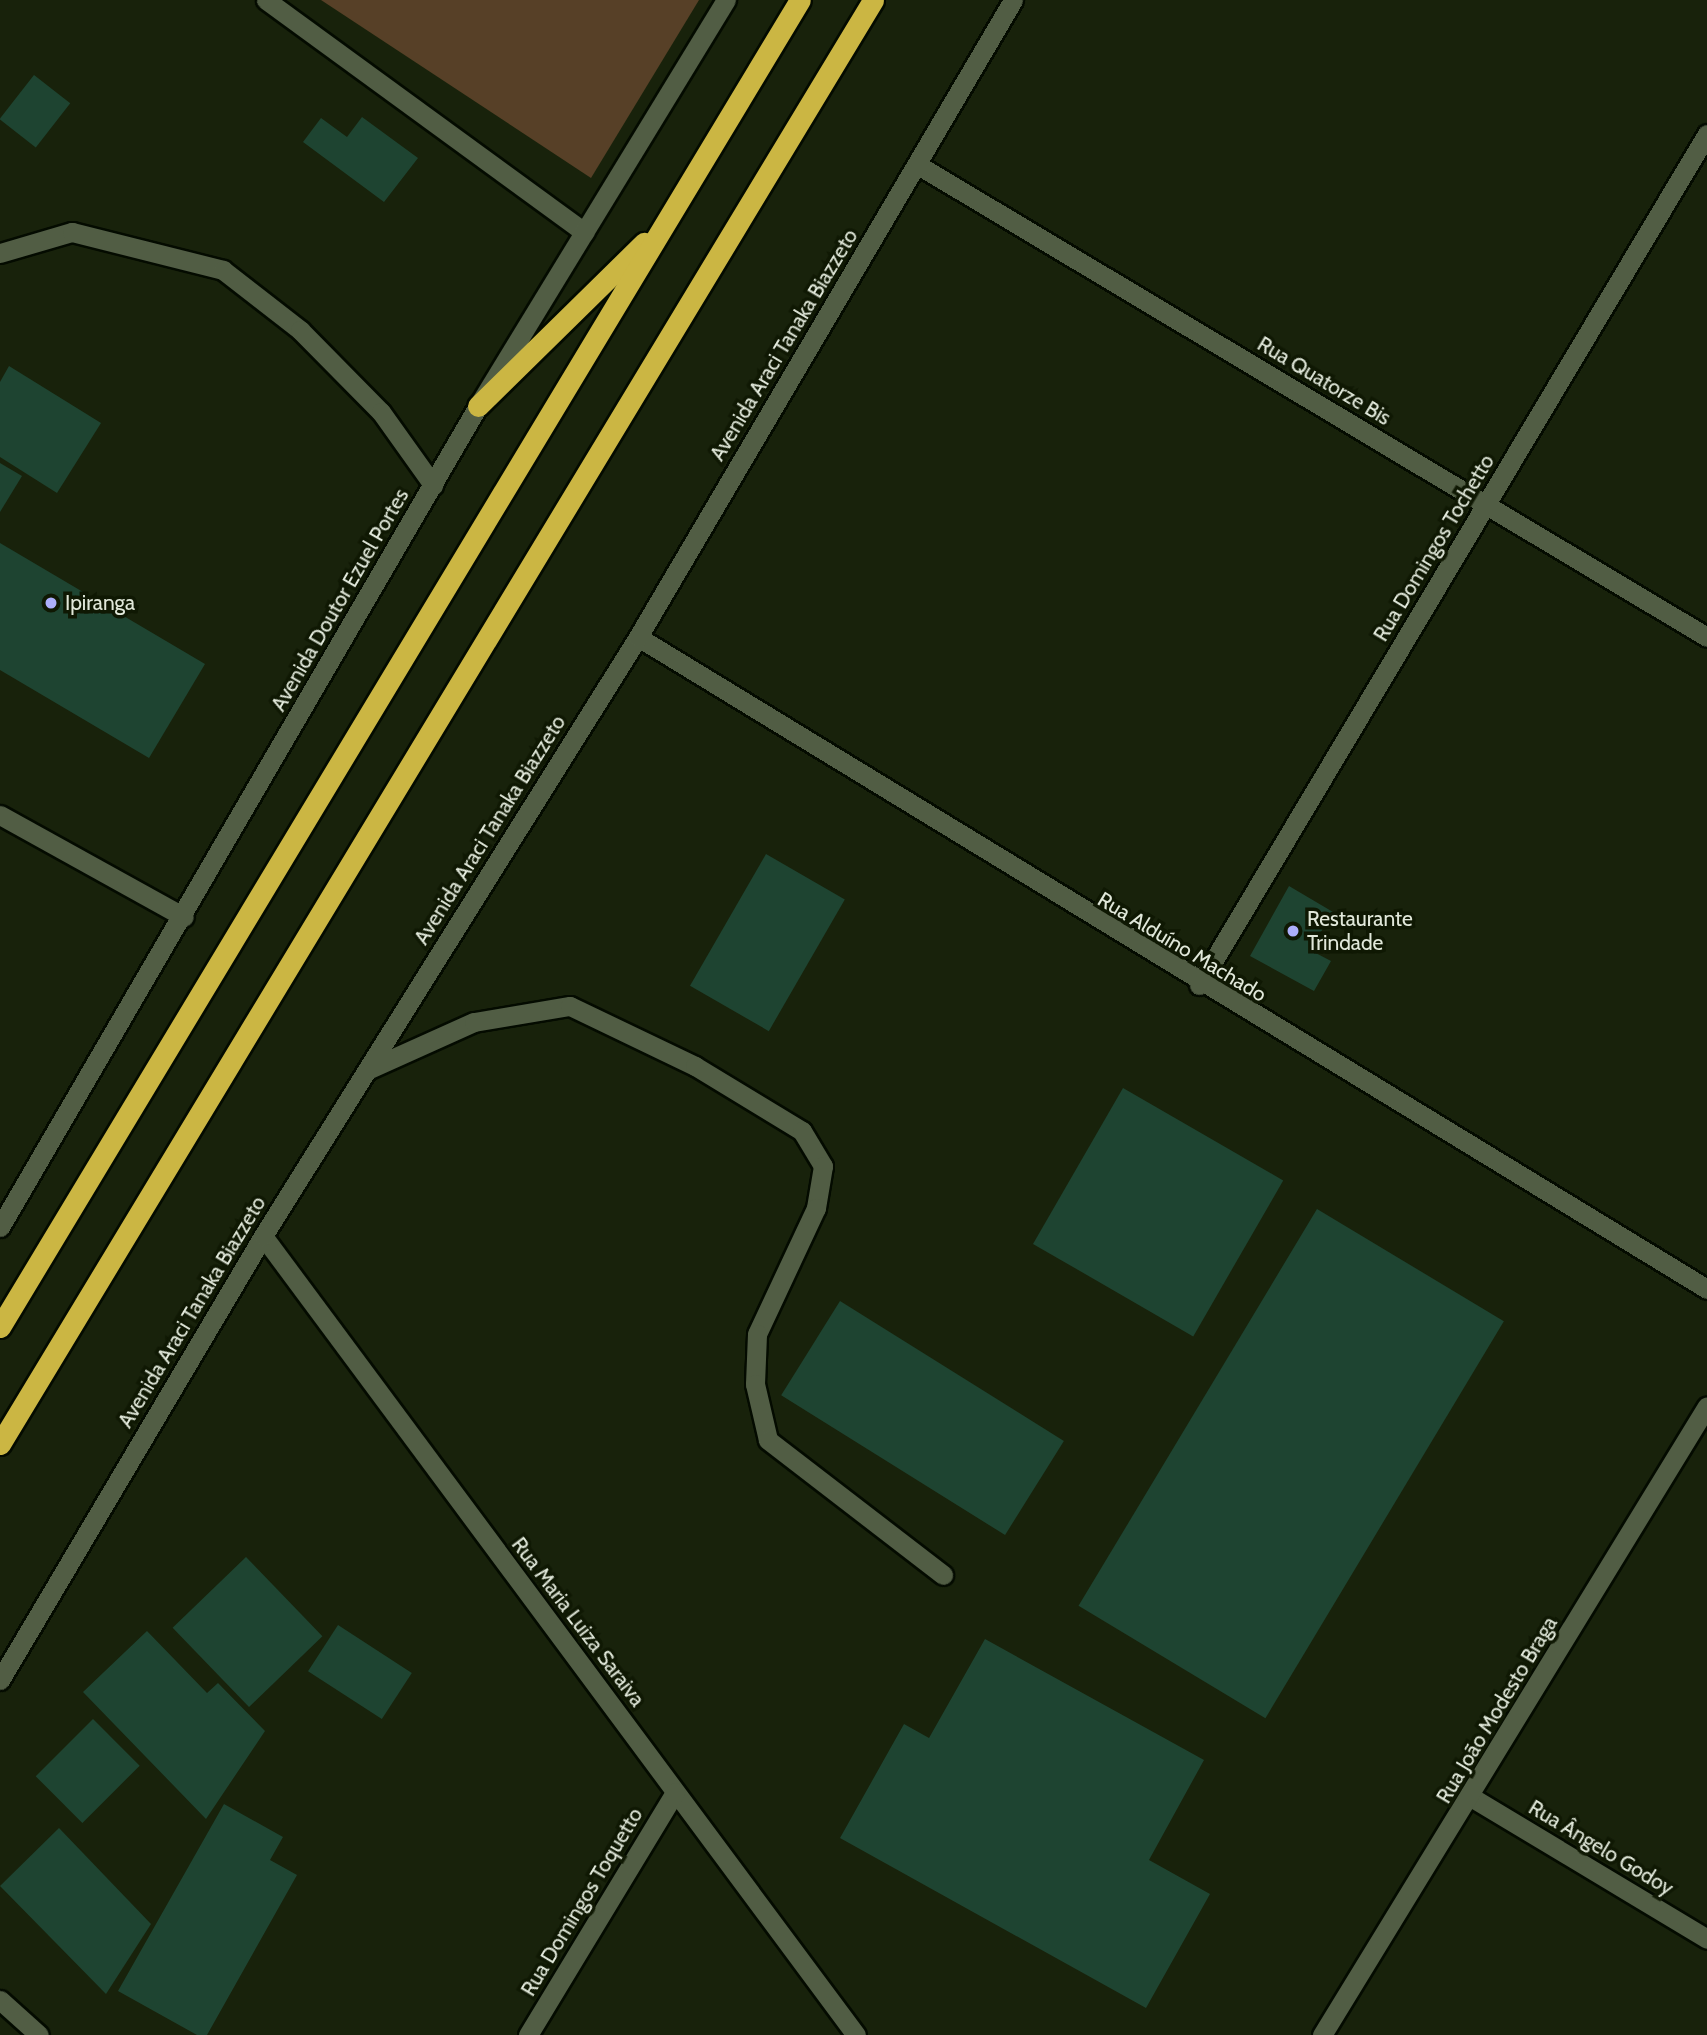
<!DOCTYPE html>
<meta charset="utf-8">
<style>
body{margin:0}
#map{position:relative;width:1707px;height:2035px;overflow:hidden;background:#18220b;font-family:Cabin,sans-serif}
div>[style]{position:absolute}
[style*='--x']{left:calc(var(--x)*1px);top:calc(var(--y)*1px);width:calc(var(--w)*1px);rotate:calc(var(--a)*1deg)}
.green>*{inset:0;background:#574027}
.building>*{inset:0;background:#1e4431;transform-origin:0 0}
.roads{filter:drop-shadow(2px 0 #040b00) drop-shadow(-2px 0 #040b00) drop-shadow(0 2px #040b00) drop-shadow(0 -2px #040b00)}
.service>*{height:19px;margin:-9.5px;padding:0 9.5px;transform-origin:9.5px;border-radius:9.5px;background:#515d44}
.minor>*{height:19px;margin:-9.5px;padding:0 9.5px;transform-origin:9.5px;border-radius:9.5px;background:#515d44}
.tertiary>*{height:19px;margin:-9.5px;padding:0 9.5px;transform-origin:9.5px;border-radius:9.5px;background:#515d44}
.motorway>*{height:21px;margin:-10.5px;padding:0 10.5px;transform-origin:10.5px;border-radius:10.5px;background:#cbb643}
.dots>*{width:19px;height:19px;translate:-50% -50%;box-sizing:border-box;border:4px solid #0f1803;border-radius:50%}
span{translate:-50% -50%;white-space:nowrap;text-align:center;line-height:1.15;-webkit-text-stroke:7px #0f1803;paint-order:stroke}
.street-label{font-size:21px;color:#e1e8da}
.poi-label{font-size:21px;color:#e1e8da}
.left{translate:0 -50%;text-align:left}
</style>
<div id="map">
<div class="green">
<i style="clip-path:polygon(321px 0,699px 0,591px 178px)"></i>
</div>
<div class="building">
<i style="left:34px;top:75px;width:46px;height:56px;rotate:38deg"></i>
<i style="clip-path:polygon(362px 117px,418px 158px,384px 202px,303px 142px,321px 118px,347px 137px)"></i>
<i style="clip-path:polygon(9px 366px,101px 423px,57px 493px,0 457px,0 382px)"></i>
<i style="clip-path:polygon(0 463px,22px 476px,0 512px)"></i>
<i style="clip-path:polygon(0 543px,205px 664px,149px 758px,0 670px)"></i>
<i style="left:766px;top:854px;width:91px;height:152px;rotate:30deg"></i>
<i style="clip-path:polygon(1289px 886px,1333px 912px,1310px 950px,1331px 961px,1314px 991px,1250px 956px)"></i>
<i style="left:1123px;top:1088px;width:185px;height:180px;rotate:30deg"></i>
<i style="left:1317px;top:1209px;width:218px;height:463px;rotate:31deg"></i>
<i style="left:840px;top:1301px;width:264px;height:111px;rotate:32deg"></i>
<i style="left:246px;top:1557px;width:110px;height:102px;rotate:46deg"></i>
<i style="left:338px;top:1625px;width:88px;height:55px;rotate:33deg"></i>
<i style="clip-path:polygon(147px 1631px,207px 1693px,218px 1683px,265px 1731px,206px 1819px,83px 1692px)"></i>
<i style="clip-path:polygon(985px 1639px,1204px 1760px,1149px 1860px,1210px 1894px,1146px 2008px,840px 1838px,904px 1724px,929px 1738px)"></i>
<i style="left:93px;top:1719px;width:66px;height:81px;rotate:45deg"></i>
<i style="clip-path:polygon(224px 1804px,283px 1837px,270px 1860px,297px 1875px,207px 2035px,197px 2035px,118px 1991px)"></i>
<i style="clip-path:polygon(59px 1828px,151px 1924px,106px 1994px,0 1886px)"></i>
</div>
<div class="roads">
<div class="service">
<i style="--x:266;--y:0;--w:394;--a:36.1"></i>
<i style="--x:0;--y:253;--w:75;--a:-16.3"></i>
<i style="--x:72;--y:232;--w:156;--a:14.1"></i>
<i style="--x:223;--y:270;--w:98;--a:37.9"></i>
<i style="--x:300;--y:330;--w:115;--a:45.4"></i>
<i style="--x:381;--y:412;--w:90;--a:54.5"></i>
<i style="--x:0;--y:815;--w:210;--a:29"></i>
<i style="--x:367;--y:1070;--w:117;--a:-24.2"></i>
<i style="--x:474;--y:1022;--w:97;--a:-9.5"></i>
<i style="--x:570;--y:1006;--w:139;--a:25.6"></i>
<i style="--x:695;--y:1066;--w:125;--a:31.3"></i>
<i style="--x:802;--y:1131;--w:41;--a:59"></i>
<i style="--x:823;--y:1166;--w:43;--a:99.5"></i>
<i style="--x:816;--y:1208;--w:139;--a:115.1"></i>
<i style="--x:757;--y:1334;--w:50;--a:92.3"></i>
<i style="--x:755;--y:1384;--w:57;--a:76.9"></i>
<i style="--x:768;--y:1440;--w:221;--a:37.6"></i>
</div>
<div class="minor">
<i style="--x:918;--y:165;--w:919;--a:30.89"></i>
<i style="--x:638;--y:637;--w:1252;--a:31.38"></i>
<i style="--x:1199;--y:985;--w:991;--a:-59.17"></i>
<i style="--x:263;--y:1236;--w:995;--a:53.42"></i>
<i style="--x:1471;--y:1797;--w:275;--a:31"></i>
<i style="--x:0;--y:2000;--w:52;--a:41.9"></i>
<i style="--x:528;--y:2035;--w:284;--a:-58.8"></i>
<i style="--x:1322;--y:2035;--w:737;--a:-58.53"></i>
</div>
<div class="tertiary">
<i style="--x:0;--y:1227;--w:950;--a:-59.79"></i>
<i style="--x:478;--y:406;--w:476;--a:-58.6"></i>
<i style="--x:0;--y:1680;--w:516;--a:-59.36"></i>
<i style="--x:263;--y:1236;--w:707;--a:-57.95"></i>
<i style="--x:638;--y:637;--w:739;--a:-59.51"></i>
</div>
<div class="motorway">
<i style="--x:478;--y:406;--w:233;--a:-44.5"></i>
<i style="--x:0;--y:1327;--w:1549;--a:-58.92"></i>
<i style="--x:0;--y:1444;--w:1687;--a:-58.84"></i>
</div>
</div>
<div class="dots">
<i style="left:51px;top:603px;background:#adaffb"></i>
<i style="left:1293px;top:931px;background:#adaffb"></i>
</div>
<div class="street-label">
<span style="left:784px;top:345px;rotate:-59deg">Avenida Araci Tanaka Biazzeto</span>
<span style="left:1324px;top:381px;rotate:31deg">Rua Quatorze Bis</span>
<span style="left:1434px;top:548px;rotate:-59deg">Rua Domingos Tochetto</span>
<span style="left:340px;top:600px;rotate:-60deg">Avenida Doutor Ezuel Portes</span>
<span style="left:490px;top:830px;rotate:-58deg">Avenida Araci Tanaka Biazzeto</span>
<span style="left:1182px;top:947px;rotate:31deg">Rua Alduíno Machado</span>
<span style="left:192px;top:1312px;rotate:-59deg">Avenida Araci Tanaka Biazzeto</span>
<span style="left:578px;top:1622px;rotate:53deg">Rua Maria Luiza Saraiva</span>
<span style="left:1497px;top:1710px;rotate:-59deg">Rua João Modesto Braga</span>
<span style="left:1601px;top:1848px;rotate:31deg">Rua Ângelo Godoy</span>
<span style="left:582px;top:1902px;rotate:-59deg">Rua Domingos Toquetto</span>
</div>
<div class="poi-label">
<span class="left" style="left:65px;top:603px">Ipiranga</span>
<span class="left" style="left:1307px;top:931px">Restaurante<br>Trindade</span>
</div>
</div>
